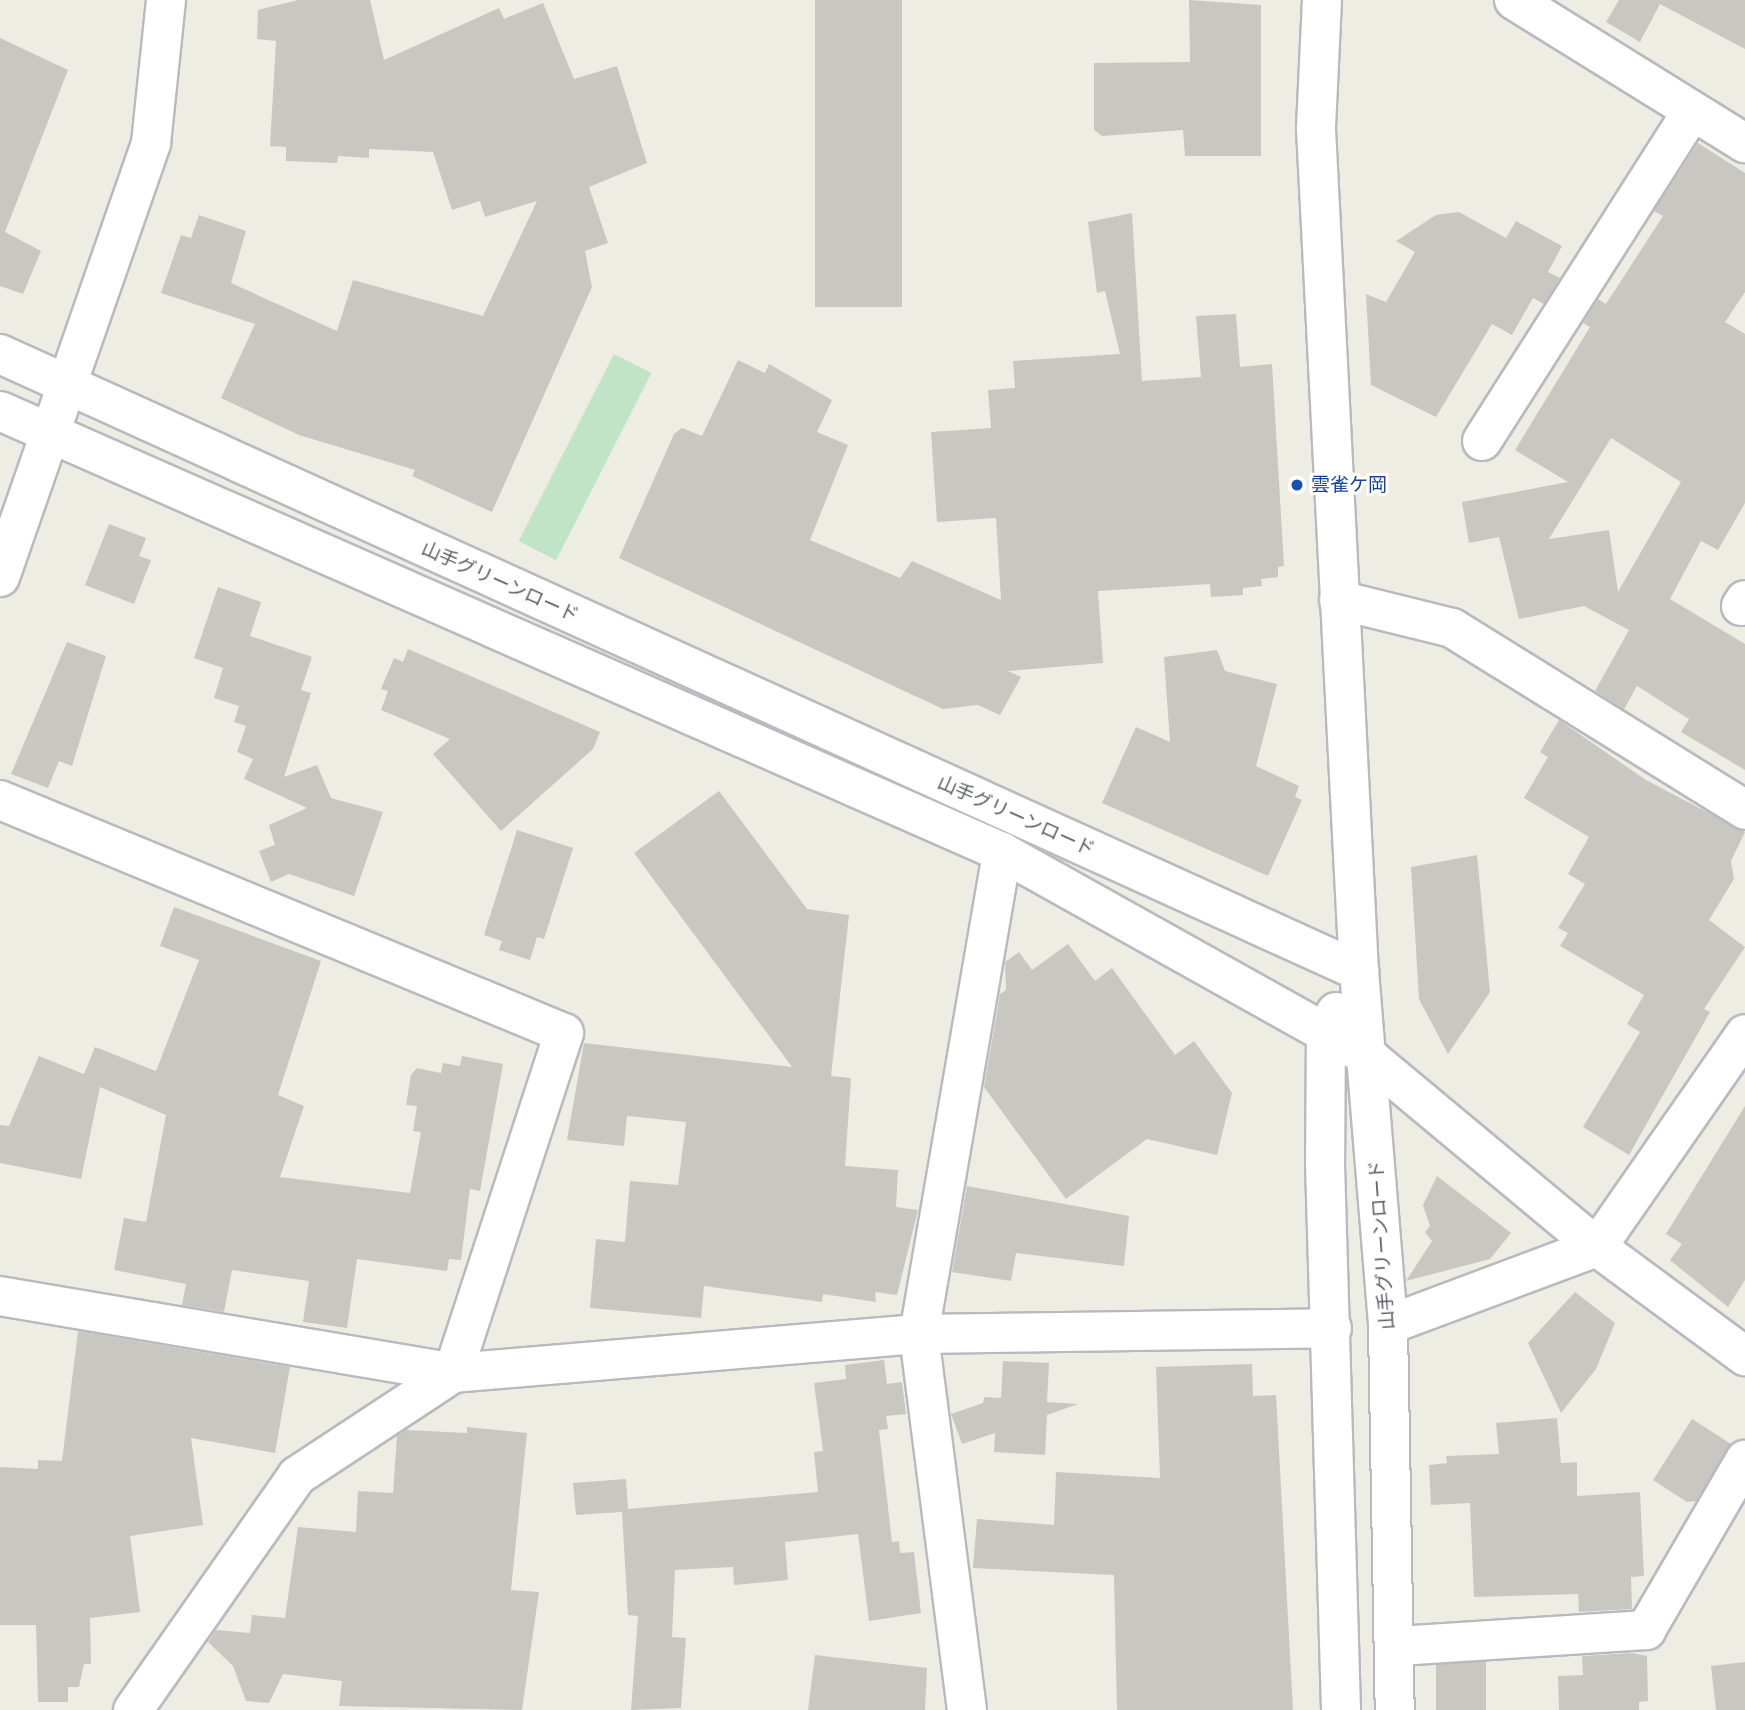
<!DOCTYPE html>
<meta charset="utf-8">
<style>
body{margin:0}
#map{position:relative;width:1745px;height:1710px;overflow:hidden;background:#eeede4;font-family:"Public Sans","Noto Sans JP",sans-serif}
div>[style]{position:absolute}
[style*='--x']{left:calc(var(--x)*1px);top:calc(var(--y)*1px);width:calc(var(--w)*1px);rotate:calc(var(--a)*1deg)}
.green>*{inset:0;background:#c1e4c6;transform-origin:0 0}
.building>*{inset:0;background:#c9c7c1;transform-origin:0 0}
.roads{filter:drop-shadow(2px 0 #b9babf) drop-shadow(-2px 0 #b9babf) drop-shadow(0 2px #b9babf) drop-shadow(0 -2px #b9babf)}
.minor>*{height:38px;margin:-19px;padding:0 19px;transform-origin:19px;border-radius:19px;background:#fff}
.dots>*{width:19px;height:19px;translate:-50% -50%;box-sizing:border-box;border:4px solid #fff;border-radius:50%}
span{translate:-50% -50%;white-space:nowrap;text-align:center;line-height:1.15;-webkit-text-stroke:6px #fff;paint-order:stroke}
.transit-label{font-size:19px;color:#164399}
.left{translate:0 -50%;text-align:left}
.street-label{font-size:19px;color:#5c5e64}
</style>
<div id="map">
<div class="green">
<i style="left:614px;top:354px;width:42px;height:210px;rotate:27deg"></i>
</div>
<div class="building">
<i style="clip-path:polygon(298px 0,370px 0,384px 60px,499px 8px,504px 19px,543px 3px,574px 79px,617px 66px,647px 163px,589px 187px,608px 243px,585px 251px,592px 287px,492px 512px,412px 476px,415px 470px,299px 435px,221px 398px,255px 324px,161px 293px,181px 235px,191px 238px,199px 215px,246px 231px,231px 283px,337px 331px,353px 280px,483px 316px,537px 201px,485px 217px,480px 201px,452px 210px,433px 152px,369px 149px,369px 158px,338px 156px,337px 163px,286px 161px,286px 147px,270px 146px,276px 41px,257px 39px,258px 10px)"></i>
<i style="left:815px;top:0;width:87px;height:307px"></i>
<i style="clip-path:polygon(1189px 0,1261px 5px,1261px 156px,1185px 156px,1183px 130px,1102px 136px,1094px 130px,1094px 63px,1190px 62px)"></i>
<i style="clip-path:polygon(1619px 0,1745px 0,1745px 49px,1660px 4px,1640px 42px,1606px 22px)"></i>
<i style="clip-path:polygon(0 38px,68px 70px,5px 232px,41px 251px,23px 294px,0 286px)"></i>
<i style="clip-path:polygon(evenodd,1698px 143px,1745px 173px,1745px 292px,1725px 322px,1745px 334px,1745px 503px,1718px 550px,1701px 541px,1670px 599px,1745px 644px,1745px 770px,1681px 732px,1689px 719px,1637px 686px,1624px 709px,1595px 691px,1629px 630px,1584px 606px,1519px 619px,1499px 537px,1469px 543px,1462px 502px,1568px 482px,1515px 450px,1590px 327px,1583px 323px,1598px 299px,1606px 304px,1663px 216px,1654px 211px,1698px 143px,1611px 438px,1681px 482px,1618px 592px,1609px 530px,1549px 539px,1611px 438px)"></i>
<i style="clip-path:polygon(1459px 212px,1506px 238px,1516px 221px,1562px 246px,1548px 272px,1560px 278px,1544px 304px,1533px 298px,1512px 335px,1492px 324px,1436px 417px,1371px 385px,1366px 294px,1386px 302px,1415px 252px,1396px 241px,1436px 215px)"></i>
<i style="clip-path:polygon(1132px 213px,1142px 381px,1201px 377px,1196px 316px,1236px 314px,1240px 367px,1272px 364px,1284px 566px,1278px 567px,1278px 577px,1261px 579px,1262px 586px,1243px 588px,1243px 595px,1211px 597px,1210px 584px,1098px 591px,1103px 663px,1008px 671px,1021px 677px,1000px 715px,978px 705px,943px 709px,619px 558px,674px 434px,682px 428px,702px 436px,738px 360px,765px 373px,769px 364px,832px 400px,817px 432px,848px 445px,810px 540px,900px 578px,912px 561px,1001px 600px,996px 518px,937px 522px,931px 432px,991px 428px,988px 390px,1015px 388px,1013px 361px,1120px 354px,1105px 291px,1097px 293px,1088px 222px)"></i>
<i style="clip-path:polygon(109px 524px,146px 538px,139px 556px,151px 560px,134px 604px,85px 585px)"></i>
<i style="clip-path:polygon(218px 587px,261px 602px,250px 636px,312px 657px,301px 690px,311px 693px,284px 777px,317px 765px,331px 798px,383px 812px,354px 896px,289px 874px,271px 882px,259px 851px,275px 845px,269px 825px,307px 808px,244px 779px,253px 759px,237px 752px,246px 726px,234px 722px,239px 706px,214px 698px,223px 668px,194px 658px)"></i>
<i style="clip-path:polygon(67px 642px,106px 656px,72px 766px,59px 761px,48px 788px,11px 774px)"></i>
<i style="clip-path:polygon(408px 649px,600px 732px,593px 749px,501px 831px,433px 754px,450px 739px,381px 710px,388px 691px,381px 689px,394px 658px,403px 662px)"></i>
<i style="clip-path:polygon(1217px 650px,1225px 671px,1277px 684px,1256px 766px,1299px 786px,1295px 797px,1302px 800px,1268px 876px,1102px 803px,1136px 727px,1170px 742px,1164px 657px)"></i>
<i style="clip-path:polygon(1559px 720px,1646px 780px,1745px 832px,1731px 861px,1734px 879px,1709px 920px,1745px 947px,1704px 1009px,1710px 1012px,1629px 1155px,1583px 1127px,1640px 1032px,1627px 1024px,1644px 995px,1560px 946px,1568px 933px,1558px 928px,1585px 884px,1568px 874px,1589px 837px,1524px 798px,1548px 757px,1540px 752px)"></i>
<i style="clip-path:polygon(719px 791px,807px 909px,849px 915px,831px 1076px,851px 1078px,845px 1166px,898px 1170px,896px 1207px,918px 1210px,897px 1295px,875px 1292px,876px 1302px,823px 1294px,822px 1302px,704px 1286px,701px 1318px,590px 1308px,596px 1239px,625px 1242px,630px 1181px,678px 1185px,686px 1122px,627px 1116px,624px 1146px,567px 1140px,584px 1043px,792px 1067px,634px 853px)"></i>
<i style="clip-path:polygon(517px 830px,573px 848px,544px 939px,537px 937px,530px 960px,499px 950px,502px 941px,484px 935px)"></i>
<i style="clip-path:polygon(1477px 855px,1490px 992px,1448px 1054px,1419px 999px,1411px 867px)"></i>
<i style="clip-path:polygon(174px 907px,321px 961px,278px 1095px,304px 1106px,280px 1177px,410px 1193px,421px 1132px,413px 1131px,417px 1106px,406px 1105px,411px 1075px,417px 1068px,441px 1073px,443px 1063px,460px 1066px,462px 1056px,503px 1064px,480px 1191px,470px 1189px,461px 1260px,449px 1259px,447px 1271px,357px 1259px,347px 1328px,303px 1322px,309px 1281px,232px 1270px,224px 1312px,182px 1305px,186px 1284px,114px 1270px,124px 1218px,146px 1222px,166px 1115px,100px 1087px,81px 1179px,0 1163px,0 1125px,9px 1126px,39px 1056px,84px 1074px,95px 1047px,156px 1071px,199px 960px,160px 946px)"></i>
<i style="clip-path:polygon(1068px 944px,1095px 981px,1112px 968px,1175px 1055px,1194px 1041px,1232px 1093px,1217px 1155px,1147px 1139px,1066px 1199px,984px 1087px,1000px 994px,1006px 990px,1005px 962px,1019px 952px,1032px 970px)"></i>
<i style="clip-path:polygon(1745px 1106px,1745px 1280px,1728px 1307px,1670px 1260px,1682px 1244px,1666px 1234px)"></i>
<i style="clip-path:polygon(1437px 1176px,1511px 1233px,1490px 1259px,1406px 1281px,1432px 1241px,1425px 1232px,1430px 1226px,1423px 1205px)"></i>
<i style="clip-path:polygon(967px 1186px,1129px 1216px,1124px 1266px,1016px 1253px,1011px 1281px,952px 1272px)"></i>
<i style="clip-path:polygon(1575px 1292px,1615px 1323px,1596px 1369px,1561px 1413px,1528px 1343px)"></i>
<i style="clip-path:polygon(78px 1331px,290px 1367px,275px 1453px,191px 1438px,203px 1525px,130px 1536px,140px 1612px,90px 1618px,91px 1664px,84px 1664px,79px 1687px,68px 1687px,68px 1702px,38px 1702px,36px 1625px,0 1625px,0 1467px,38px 1469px,38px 1460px,62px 1461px)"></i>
<i style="clip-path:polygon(884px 1360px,887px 1384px,902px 1382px,906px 1414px,886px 1416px,888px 1429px,879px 1430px,892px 1542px,899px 1541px,900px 1553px,914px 1552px,921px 1613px,869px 1621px,858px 1534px,785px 1542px,788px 1580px,734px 1585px,733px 1567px,675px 1570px,672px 1637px,686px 1638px,681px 1708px,631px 1710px,638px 1616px,628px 1615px,622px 1512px,576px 1515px,573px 1483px,626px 1479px,628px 1509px,818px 1492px,814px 1452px,823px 1451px,814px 1383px,846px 1379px,845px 1365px)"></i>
<i style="clip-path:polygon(1003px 1361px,1049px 1363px,1047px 1402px,1078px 1404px,1047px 1415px,1045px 1455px,994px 1452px,995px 1433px,962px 1444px,951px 1414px,983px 1403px,984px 1397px,1001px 1398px)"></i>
<i style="clip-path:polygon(1252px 1364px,1253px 1396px,1276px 1395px,1293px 1710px,1117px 1710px,1114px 1575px,973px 1568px,977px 1519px,1054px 1525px,1056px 1472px,1160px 1478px,1156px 1367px)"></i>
<i style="clip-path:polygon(1557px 1418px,1561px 1463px,1577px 1462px,1577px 1496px,1640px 1492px,1644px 1576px,1631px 1577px,1632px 1609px,1579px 1612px,1578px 1594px,1474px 1597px,1470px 1503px,1431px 1505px,1429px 1465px,1447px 1463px,1446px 1456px,1499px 1454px,1496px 1423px)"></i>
<i style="clip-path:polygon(1692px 1419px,1731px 1444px,1696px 1501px,1687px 1502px,1653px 1480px)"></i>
<i style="clip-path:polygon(467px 1427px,527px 1433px,511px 1590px,539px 1592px,522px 1710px,339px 1706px,342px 1681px,283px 1674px,269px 1703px,246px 1701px,233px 1666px,208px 1642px,216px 1630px,250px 1633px,252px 1615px,285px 1618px,298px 1527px,356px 1532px,358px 1491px,393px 1493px,397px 1436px,406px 1430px,467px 1433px)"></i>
<i style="clip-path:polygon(1633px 1653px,1647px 1656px,1648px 1701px,1639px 1702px,1639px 1710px,1559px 1710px,1558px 1676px,1583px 1675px,1582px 1656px)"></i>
<i style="clip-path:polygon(815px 1655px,927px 1668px,925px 1710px,808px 1710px)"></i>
<i style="left:1486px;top:1662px;width:48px;height:50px;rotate:90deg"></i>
<i style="clip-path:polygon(1745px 1662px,1745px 1710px,1716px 1710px,1711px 1666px)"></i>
</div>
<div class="roads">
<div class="minor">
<i style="--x:1322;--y:0;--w:129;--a:92.7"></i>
<i style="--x:1316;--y:129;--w:843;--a:87.08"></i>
<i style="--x:1359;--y:971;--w:355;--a:85.3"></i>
<i style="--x:1388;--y:1325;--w:385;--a:89"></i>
<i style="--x:1514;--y:0;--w:272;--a:31.8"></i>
<i style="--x:0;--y:354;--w:1493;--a:24.42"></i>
<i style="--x:0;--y:411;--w:1095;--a:23.76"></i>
<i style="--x:1002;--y:852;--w:422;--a:29.2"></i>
<i style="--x:1370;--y:1058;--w:295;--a:39.8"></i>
<i style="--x:1597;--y:1247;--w:184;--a:36.4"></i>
<i style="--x:1482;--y:441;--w:391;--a:-57.5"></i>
<i style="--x:0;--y:577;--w:460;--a:-70.8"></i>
<i style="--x:151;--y:143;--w:144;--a:-84"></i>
<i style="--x:1339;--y:600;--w:116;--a:13.9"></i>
<i style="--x:1452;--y:628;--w:345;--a:31.8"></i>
<i style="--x:1741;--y:606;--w:7;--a:-56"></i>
<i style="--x:0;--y:800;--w:610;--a:22.45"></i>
<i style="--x:564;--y:1033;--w:358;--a:108.1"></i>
<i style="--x:453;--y:1373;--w:187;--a:146.6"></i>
<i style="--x:297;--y:1476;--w:286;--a:125"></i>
<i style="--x:1336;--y:1012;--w:21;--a:119"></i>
<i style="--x:1326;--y:1030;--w:134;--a:90.4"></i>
<i style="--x:1325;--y:1164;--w:546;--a:88.32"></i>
<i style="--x:0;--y:1296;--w:459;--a:9.6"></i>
<i style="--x:453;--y:1373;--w:468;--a:-4.8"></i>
<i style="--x:919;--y:1334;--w:413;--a:-0.8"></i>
<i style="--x:1388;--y:1325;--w:223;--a:-20.5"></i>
<i style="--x:1597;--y:1247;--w:259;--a:-55.2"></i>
<i style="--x:1398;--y:1646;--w:249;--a:-3.7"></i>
<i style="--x:1646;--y:1630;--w:197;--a:-59.8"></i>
<i style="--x:967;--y:1710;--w:379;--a:-97.3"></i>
<i style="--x:919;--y:1334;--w:489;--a:-80.2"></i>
</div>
</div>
<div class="dots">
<i style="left:1297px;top:485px;background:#1a4fb4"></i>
</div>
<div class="transit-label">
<span class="left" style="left:1311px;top:485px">雲雀ケ岡</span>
</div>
<div class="street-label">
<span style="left:500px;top:582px;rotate:24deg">山手グリーンロード</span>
<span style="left:1016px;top:816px;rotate:24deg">山手グリーンロード</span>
<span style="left:1382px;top:1245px;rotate:-94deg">山手グリーンロード</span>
</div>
</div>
